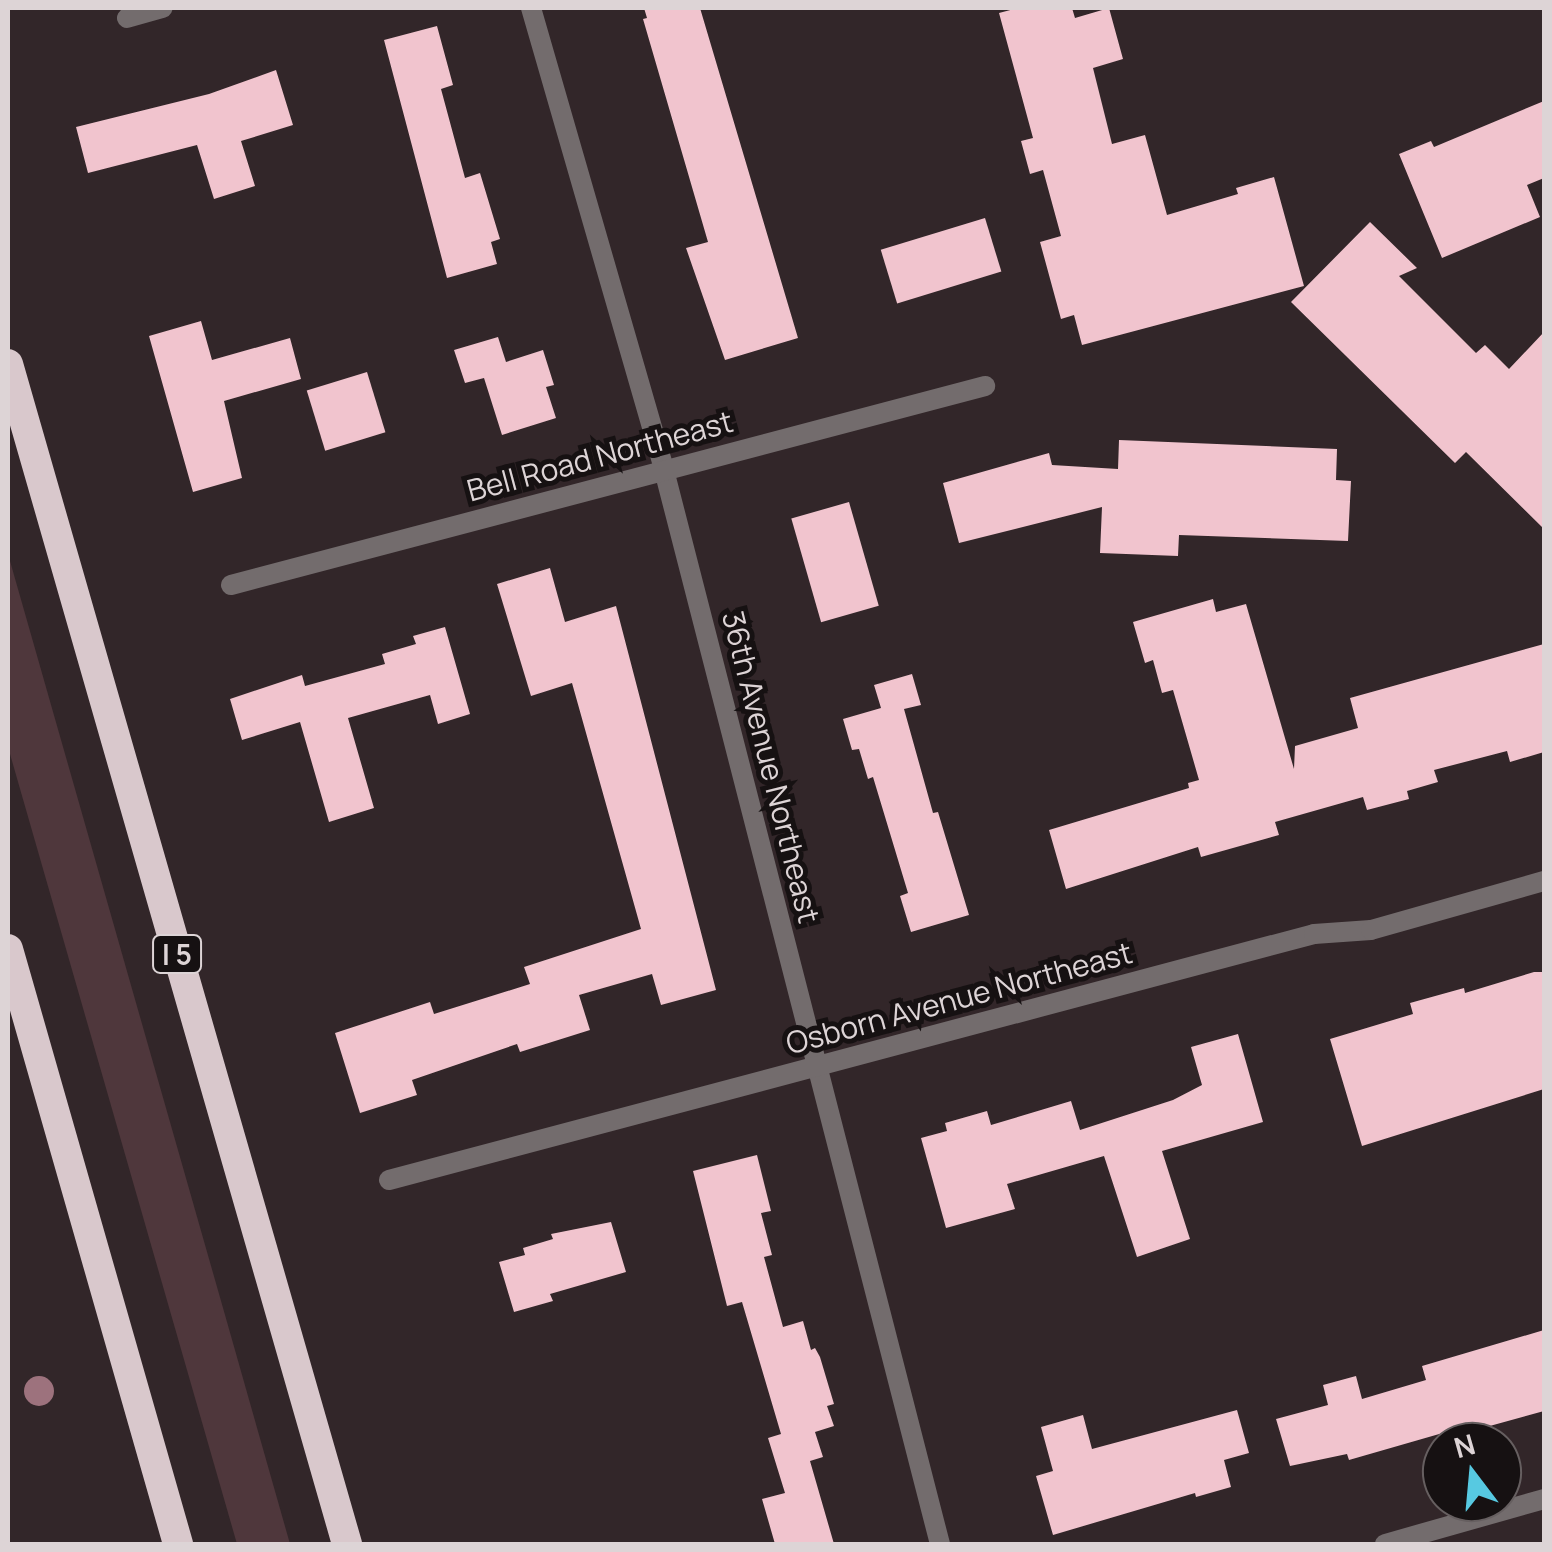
<!DOCTYPE html>
<style>
body{margin:0}
#map{position:relative;width:1552px;height:1552px;overflow:hidden;background:#322629;font-family:Manrope,sans-serif}
div>[style]{position:absolute}
[style*='--x']{left:calc(var(--x)*1px);top:calc(var(--y)*1px);width:calc(var(--w)*1px);rotate:calc(var(--a)*1deg)}
.green>*{inset:0;background:#4f373c}
.building>*{inset:0;background:#f1c4ce;transform-origin:0 0}
.street>*{height:20px;margin:-10px;padding:0 10px;transform-origin:10px;border-radius:10px;background:#736c6d}
.highway>*{height:30px;margin:-15px;padding:0 15px;transform-origin:15px;border-radius:15px;background:#d9c8cc}
.trees>*{width:30px;height:30px;margin:-15px;border-radius:50%;background:#9d727d}
span{translate:-50% -50%;white-space:nowrap;text-align:center;line-height:1.15;-webkit-text-stroke:10px #161112;paint-order:stroke}
.shield-label span{padding:2px 8px;background:#161112;border:2px solid;border-radius:8px;-webkit-text-stroke-width:0}
.shield-label{font-size:28px;color:#ddd4d6;font-weight:700}
.street-label{font-size:30px;color:#ddd4d6}
.frame{position:absolute;inset:0;border:10px solid #ddd4d6;pointer-events:none}
.north{position:absolute;left:1422px;top:1422px;width:100px;height:100px;box-sizing:border-box;background:#161112;border:2px solid #665f60;border-radius:50%;rotate:344deg;font-size:28px;font-weight:700;line-height:40px;text-align:center;color:#ddd4d6}
.north::after{content:'';display:block;margin:auto;width:35px;height:45px;background:#57c9e1;clip-path:polygon(50% 0,100% 100%,50% 72%,0 100%)}
</style>
<div id="map">
<div class="green">
<i style="clip-path:polygon(8px 554px,227px 1322px,290px 1544px,237px 1544px,8px 747px)"></i>
</div>
<div class="building">
<i style="clip-path:polygon(644px 8px,700px 8px,798px 338px,725px 360px,686px 248px,708px 242px,643px 19px,647px 18px)"></i>
<i style="clip-path:polygon(1018px 8px,1072px 8px,1075px 18px,1109px 8px,1123px 59px,1093px 68px,1112px 144px,1145px 135px,1167px 215px,1238px 194px,1236px 188px,1274px 177px,1304px 286px,1082px 345px,1074px 315px,1061px 319px,1040px 242px,1061px 236px,1043px 170px,1030px 174px,1021px 141px,1033px 138px,999px 13px)"></i>
<i style="clip-path:polygon(437px 26px,453px 85px,441px 89px,465px 178px,480px 173px,500px 239px,491px 242px,497px 264px,447px 278px,384px 40px)"></i>
<i style="clip-path:polygon(276px 70px,293px 125px,241px 141px,255px 186px,214px 199px,197px 145px,88px 173px,76px 127px,209px 94px)"></i>
<i style="clip-path:polygon(1544px 101px,1544px 178px,1527px 185px,1540px 217px,1442px 258px,1399px 154px,1431px 141px,1434px 147px)"></i>
<i style="left:985px;top:218px;width:56px;height:109px;rotate:73deg"></i>
<i style="clip-path:polygon(1370px 222px,1417px 268px,1399px 276px,1476px 353px,1485px 345px,1509px 369px,1544px 332px,1544px 529px,1466px 452px,1455px 463px,1291px 302px)"></i>
<i style="clip-path:polygon(201px 321px,212px 360px,290px 338px,301px 379px,224px 401px,242px 478px,193px 492px,149px 336px)"></i>
<i style="clip-path:polygon(498px 337px,506px 362px,543px 350px,554px 385px,546px 387px,556px 418px,502px 435px,484px 378px,465px 383px,454px 350px)"></i>
<i style="left:367px;top:372px;width:63px;height:63px;rotate:73deg"></i>
<i style="clip-path:polygon(1119px 440px,1337px 449px,1336px 480px,1351px 481px,1348px 541px,1179px 535px,1178px 556px,1100px 553px,1102px 507px,959px 543px,943px 483px,1049px 453px,1052px 465px,1118px 469px)"></i>
<i style="left:849px;top:502px;width:108px;height:60px;rotate:74deg"></i>
<i style="clip-path:polygon(550px 568px,565px 622px,616px 606px,716px 990px,661px 1005px,652px 974px,579px 995px,590px 1030px,520px 1052px,517px 1044px,450px 1067px,412px 1080px,417px 1095px,360px 1113px,335px 1033px,430px 1002px,434px 1014px,530px 984px,524px 967px,641px 929px,572px 683px,531px 696px,497px 584px)"></i>
<i style="clip-path:polygon(1213px 599px,1216px 612px,1246px 604px,1294px 769px,1295px 746px,1358px 728px,1350px 698px,1544px 644px,1544px 752px,1510px 762px,1507px 751px,1434px 770px,1438px 782px,1407px 791px,1409px 799px,1367px 810px,1363px 797px,1275px 822px,1279px 835px,1201px 857px,1198px 847px,1066px 889px,1049px 830px,1189px 788px,1188px 783px,1199px 780px,1173px 690px,1162px 693px,1153px 660px,1145px 663px,1133px 622px)"></i>
<i style="clip-path:polygon(445px 627px,470px 714px,438px 724px,430px 695px,348px 718px,374px 808px,329px 822px,300px 722px,242px 740px,230px 699px,302px 675px,305px 686px,385px 664px,382px 654px,416px 644px,413px 636px)"></i>
<i style="clip-path:polygon(912px 674px,921px 705px,904px 709px,933px 813px,938px 812px,969px 915px,911px 932px,900px 896px,908px 893px,873px 777px,868px 779px,859px 749px,852px 750px,843px 719px,881px 708px,874px 685px)"></i>
<i style="clip-path:polygon(1534px 972px,1544px 972px,1544px 1089px,1362px 1146px,1330px 1039px,1413px 1014px,1410px 1003px,1464px 988px,1465px 993px)"></i>
<i style="clip-path:polygon(1238px 1034px,1263px 1122px,1162px 1151px,1190px 1239px,1137px 1257px,1104px 1156px,1007px 1184px,1015px 1209px,946px 1228px,921px 1138px,947px 1131px,945px 1123px,987px 1111px,991px 1125px,1071px 1101px,1080px 1130px,1173px 1100px,1202px 1085px,1191px 1047px)"></i>
<i style="clip-path:polygon(757px 1155px,771px 1211px,761px 1213px,772px 1255px,764px 1257px,783px 1327px,803px 1321px,811px 1350px,815px 1348px,820px 1357px,834px 1404px,827px 1406px,834px 1426px,815px 1432px,823px 1457px,810px 1461px,834px 1544px,775px 1544px,762px 1499px,785px 1493px,768px 1438px,781px 1434px,742px 1302px,727px 1306px,693px 1171px)"></i>
<i style="clip-path:polygon(611px 1222px,626px 1272px,550px 1294px,553px 1301px,514px 1312px,499px 1262px,525px 1255px,523px 1248px,553px 1239px,551px 1234px)"></i>
<i style="clip-path:polygon(1544px 1330px,1544px 1411px,1468px 1432px,1467px 1426px,1349px 1460px,1347px 1454px,1290px 1466px,1276px 1419px,1328px 1405px,1323px 1385px,1356px 1376px,1362px 1399px,1426px 1380px,1422px 1366px)"></i>
<i style="clip-path:polygon(1237px 1410px,1249px 1453px,1224px 1460px,1231px 1487px,1196px 1497px,1195px 1493px,1053px 1535px,1036px 1476px,1053px 1471px,1041px 1427px,1083px 1415px,1092px 1449px)"></i>
</div>
<div class="street">
<i style="--x:531;--y:8;--w:481;--a:73.9"></i>
<i style="--x:664;--y:470;--w:1109;--a:75.59"></i>
<i style="--x:127;--y:18;--w:37;--a:-16"></i>
<i style="--x:231;--y:585;--w:780;--a:-14.78"></i>
<i style="--x:389;--y:1180;--w:957;--a:-14.89"></i>
<i style="--x:1314;--y:934;--w:57;--a:-4"></i>
<i style="--x:1371;--y:930;--w:180;--a:-15.8"></i>
<i style="--x:1385;--y:1544;--w:165;--a:-15.8"></i>
</div>
<div class="highway">
<i style="--x:8;--y:364;--w:1228;--a:73.97"></i>
<i style="--x:8;--y:949;--w:619;--a:74.05"></i>
</div>
<div class="trees">
<i style="left:39px;top:1391px"></i>
</div>
<div class="shield-label">
<span style="left:177px;top:954px">I 5</span>
</div>
<div class="street-label">
<span style="left:600px;top:456px;rotate:-15deg">Bell Road Northeast</span>
<span style="left:771px;top:767px;rotate:76deg">36th Avenue Northeast</span>
<span style="left:959px;top:998px;rotate:-15deg">Osborn Avenue Northeast</span>
</div>
<div class="frame"></div>
<div class="north">N</div>
</div>
